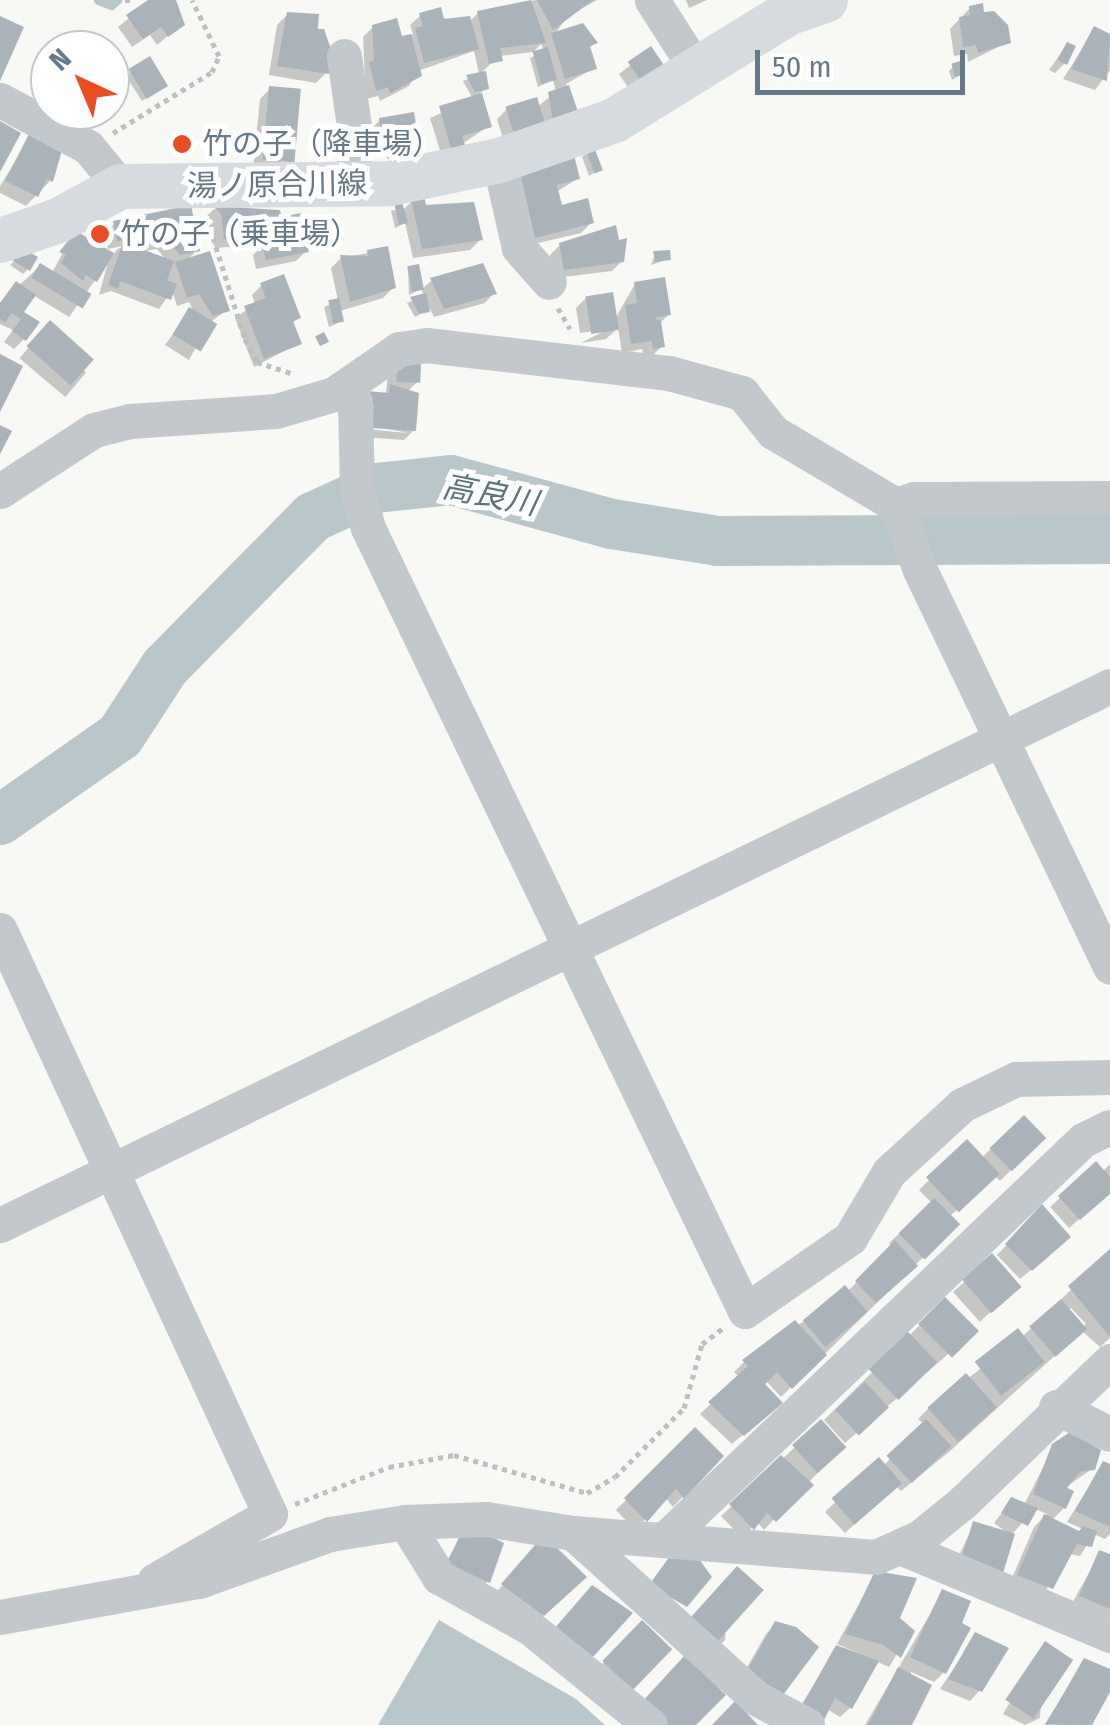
<!DOCTYPE html>
<meta charset="utf-8">
<style>
body{margin:0}
#map{position:relative;width:1110px;height:1725px;overflow:hidden;background:#f8f8f5;font-family:"Fira Sans Condensed","Noto Sans JP",sans-serif}
div>[style]{position:absolute}
[style*='--x']{left:calc(var(--x)*1px);top:calc(var(--y)*1px);width:calc(var(--w)*1px);rotate:calc(var(--a)*1deg)}
.water>*{inset:0;background:#b9c7ca}
.shadow>*{inset:0;background:#0003;transform-origin:0 0}
.stream>*{height:9px;margin:-4.5px;padding:0 4.5px;transform-origin:4.5px;border-radius:4.5px;background:#b9c7ca}
.river>*{height:50px;margin:-25px;padding:0 25px;transform-origin:25px;border-radius:25px;background:#b9c7ca}
.building>*{inset:0;background:#aab3b9;transform-origin:0 0}
.path>*{height:5px;margin-top:-2.5px;transform-origin:0;background:repeating-linear-gradient(90deg,#bdc0c3 0 5px,transparent 0 10px)}
.minor>*{height:35px;margin:-17.5px;padding:0 17.5px;transform-origin:17.5px;border-radius:17.5px;background:#c3c8cc}
.major>*{height:45px;margin:-22.5px;padding:0 22.5px;transform-origin:22.5px;border-radius:22.5px;background:#d6dbdf}
.dots>*{width:28px;height:28px;translate:-50% -50%;box-sizing:border-box;border:5px solid #fff;border-radius:50%}
span{translate:-50% -50%;white-space:nowrap;text-align:center;line-height:1.15;-webkit-text-stroke:10px #fff;paint-order:stroke}
.poi-label{font-size:30px;color:#667988}
.left{translate:0 -50%;text-align:left}
.street-label{font-size:30px;color:#667988}
.water-label{font-size:32px;color:#5d747c;font-style:italic}
.north{position:absolute;left:30px;top:30px;width:100px;height:100px;box-sizing:border-box;background:#fff;border:2px solid #c2c9cf;border-radius:50%;rotate:316deg;font-size:28px;font-weight:700;line-height:40px;text-align:center;color:#667988}
.north::after{content:'';display:block;margin:auto;width:35px;height:45px;background:#eb4c22;clip-path:polygon(50% 0,100% 100%,50% 72%,0 100%)}
.scale{position:absolute;left:755px;top:50px;width:210px;height:45px;box-sizing:border-box;border:5px solid #667988;border-top:0;padding-left:12px;font-size:30px;line-height:35px;white-space:nowrap;color:#667988;-webkit-text-stroke:8px #fff;paint-order:stroke}
</style>
<div id="map">
<div class="water">
<i style="clip-path:polygon(439px 1620px,576px 1699px,605px 1725px,378px 1725px)"></i>
</div>
<div class="shadow">
<i style="clip-path:polygon(152px 0,173px 0,183px 23px,157px 45px,150px 35px,132px 47px,118px 27px)"></i>
<i style="clip-path:polygon(535px 0,597px 0,568px 16px,554px 35px,595px 43px,588px 49px,594px 68px,566px 84px,575px 112px,504px 142px,497px 119px,507px 109px,537px 107px,556px 92px,553px 80px,538px 87px,530px 58px,544px 51px,541px 44px,533px 52px,499px 56px,483px 71px,486px 89px,480px 93px,489px 126px,442px 157px,430px 118px,473px 99px,463px 81px,479px 74px,474px 51px,418px 71px,409px 86px,380px 101px,378px 96px,366px 99px,363px 37px,373px 27px,400px 39px,413px 34px,410px 25px,421px 15px,469px 22px,478px 13px)"></i>
<i style="clip-path:polygon(686px 0,707px 0,689px 8px)"></i>
<i style="clip-path:polygon(970px 8px,1008px 42px,968px 62px,967px 54px,954px 56px,950px 29px)"></i>
<i style="clip-path:polygon(288px 14px,316px 31px,326px 73px,316px 83px,269px 75px,277px 25px)"></i>
<i style="clip-path:polygon(1095px 29px,1110px 37px,1110px 70px,1095px 90px,1063px 79px)"></i>
<i style="clip-path:polygon(1067px 45px,1065px 63px,1055px 73px,1049px 70px)"></i>
<i style="clip-path:polygon(650px 50px,650px 74px,629px 89px,619px 74px)"></i>
<i style="clip-path:polygon(954px 66px,961px 74px,952px 80px,949px 71px)"></i>
<i style="clip-path:polygon(131px 72px,161px 89px,142px 101px,126px 76px)"></i>
<i style="clip-path:polygon(270px 89px,283px 174px,253px 169px,260px 99px)"></i>
<i style="clip-path:polygon(380px 120px,417px 146px,407px 156px,387px 159px,385px 146px,372px 148px,370px 130px)"></i>
<i style="clip-path:polygon(30px 137px,59px 151px,50px 181px,26px 206px,0 193px,0 186px)"></i>
<i style="clip-path:polygon(586px 153px,600px 169px,589px 176px,582px 157px)"></i>
<i style="clip-path:polygon(577px 179px,556px 192px,560px 208px,592px 222px,581px 233px,517px 248px,501px 183px)"></i>
<i style="clip-path:polygon(412px 201px,424px 208px,480px 240px,470px 250px,413px 258px,405px 223px,395px 228px,391px 210px,402px 211px)"></i>
<i style="clip-path:polygon(189px 208px,197px 250px,186px 261px,227px 310px,209px 323px,189px 360px,165px 345px,192px 308px,189px 302px,177px 306px,172px 290px,159px 309px,111px 291px,99px 295px,108px 262px,69px 317px,33px 295px,21px 312px,24px 339px,14px 349px,4px 342px,13px 330px,0 324px,0 303px,40px 266px,52px 273px,71px 237px,112px 255px,119px 248px,167px 261px,157px 249px,143px 251px,142px 242px,108px 249px,104px 234px,114px 224px)"></i>
<i style="clip-path:polygon(214px 209px,278px 213px,281px 225px,287px 218px,306px 251px,296px 261px,256px 269px,253px 255px,264px 244px,215px 248px,205px 218px)"></i>
<i style="clip-path:polygon(560px 245px,622px 261px,612px 271px,555px 278px,550px 255px)"></i>
<i style="clip-path:polygon(24px 252px,28px 269px,23px 274px,10px 265px)"></i>
<i style="clip-path:polygon(368px 253px,393px 288px,383px 298px,340px 311px,342px 321px,329px 327px,324px 307px,338px 301px,331px 268px,341px 258px)"></i>
<i style="clip-path:polygon(655px 254px,668px 259px,651px 265px)"></i>
<i style="clip-path:polygon(482px 266px,494px 293px,485px 303px,434px 317px,430px 309px,415px 317px,407px 303px,424px 296px,421px 289px,409px 295px,408px 268px,421px 290px,431px 281px)"></i>
<i style="clip-path:polygon(635px 284px,669px 314px,659px 324px,662px 346px,652px 356px,644px 357px,642px 349px,622px 353px,618px 328px,606px 339px,581px 343px,608px 329px,580px 333px,576px 308px,586px 298px,615px 319px)"></i>
<i style="clip-path:polygon(262px 285px,298px 318px,291px 325px,299px 343px,254px 367px,235px 318px,255px 304px,252px 295px)"></i>
<i style="left:40px;top:334px;width:60px;height:32px;rotate:40deg"></i>
<i style="clip-path:polygon(398px 364px,417px 382px,407px 392px,414px 430px,404px 440px,363px 437px,364px 429px,408px 433px,364px 424px,357px 413px,386px 392px,388px 374px)"></i>
<i style="clip-path:polygon(1024px 1119px,1043px 1138px,1000px 1181px,995px 1176px,949px 1217px,947px 1234px,781px 1397px,765px 1380px,770px 1412px,732px 1444px,700px 1414px,739px 1377px,734px 1372px,744px 1362px,847px 1292px,892px 1247px,889px 1243px,932px 1203px,919px 1190px,967px 1143px,981px 1158px)"></i>
<i style="clip-path:polygon(1110px 1164px,1110px 1191px,1069px 1228px,1050px 1207px,1096px 1165px,1102px 1172px)"></i>
<i style="clip-path:polygon(1042px 1208px,1058px 1247px,1020px 1279px,997px 1255px)"></i>
<i style="clip-path:polygon(evenodd,1110px 1252px,1110px 1338px,1100px 1347px,1082px 1331px,950px 1451px,901px 1491px,896px 1486px,845px 1533px,825px 1512px,878px 1461px,883px 1466px,924px 1424px,918px 1419px,928px 1409px,1022px 1337px,1110px 1252px,1071px 1308px,1086px 1324px,1082px 1328px,1068px 1311px,1071px 1308px)"></i>
<i style="left:982px;top:1266px;width:40px;height:39px;rotate:48deg"></i>
<i style="clip-path:polygon(945px 1300px,975px 1331px,845px 1443px,824px 1420px)"></i>
<i style="clip-path:polygon(821px 1423px,842px 1447px,764px 1530px,757px 1522px,742px 1538px,721px 1516px)"></i>
<i style="clip-path:polygon(695px 1431px,721px 1456px,673px 1507px,665px 1497px,635px 1530px,616px 1510px)"></i>
<i style="clip-path:polygon(1054px 1446px,1092px 1469px,1063px 1489px,1064px 1508px,1051px 1521px,1079px 1533px,1083px 1529px,1067px 1522px,1103px 1464px,1110px 1467px,1110px 1534px,1105px 1539px,1094px 1534px,1080px 1556px,1069px 1554px,1041px 1598px,1009px 1585px,1034px 1527px,1047px 1514px,1035px 1509px,1013px 1533px,1001px 1575px,952px 1570px,974px 1524px,1010px 1535px,994px 1523px,1012px 1500px,1024px 1505px)"></i>
<i style="clip-path:polygon(462px 1535px,488px 1581px,478px 1591px,439px 1574px)"></i>
<i style="clip-path:polygon(1100px 1553px,1110px 1557px,1110px 1616px,1070px 1607px)"></i>
<i style="clip-path:polygon(525px 1558px,574px 1586px,532px 1624px,494px 1595px)"></i>
<i style="clip-path:polygon(876px 1573px,897px 1619px,911px 1631px,889px 1667px,837px 1644px)"></i>
<i style="clip-path:polygon(728px 1579px,725px 1640px,715px 1650px,688px 1632px)"></i>
<i style="clip-path:polygon(943px 1592px,944px 1672px,934px 1682px,911px 1672px,909px 1725px,865px 1725px)"></i>
<i style="left:642px;top:1623px;width:37px;height:69px;rotate:44deg"></i>
<i style="clip-path:polygon(776px 1624px,795px 1629px,737px 1685px,766px 1634px)"></i>
<i style="clip-path:polygon(976px 1635px,980px 1690px,970px 1701px,940px 1689px)"></i>
<i style="clip-path:polygon(1045px 1644px,1040px 1718px,1025px 1725px,1003px 1714px)"></i>
<i style="clip-path:polygon(837px 1648px,850px 1708px,840px 1717px,827px 1709px,791px 1721px)"></i>
<i style="clip-path:polygon(1085px 1661px,1110px 1672px,1110px 1687px,1089px 1725px,1044px 1725px)"></i>
</div>
<div class="stream">
<i style="--x:98;--y:0;--w:14;--a:21"></i>
<i style="--x:111;--y:5;--w:8;--a:-40"></i>
</div>
<div class="river">
<i style="--x:0;--y:820;--w:146;--a:-35"></i>
<i style="--x:120;--y:736;--w:82;--a:-56.9"></i>
<i style="--x:165;--y:667;--w:211;--a:-45.4"></i>
<i style="--x:313;--y:517;--w:69;--a:-24.7"></i>
<i style="--x:376;--y:488;--w:75;--a:-6.1"></i>
<i style="--x:451;--y:480;--w:167;--a:15.3"></i>
<i style="--x:612;--y:524;--w:107;--a:9.1"></i>
<i style="--x:718;--y:541;--w:392;--a:-0.3"></i>
</div>
<div class="building">
<i style="clip-path:polygon(148px 0,176px 0,185px 25px,168px 37px,161px 27px,143px 39px,126px 15px)"></i>
<i style="clip-path:polygon(531px 0,546px 43px,500px 48px,503px 61px,489px 64px,477px 11px)"></i>
<i style="clip-path:polygon(537px 0,593px 0,553px 30px)"></i>
<i style="clip-path:polygon(983px 3px,984px 12px,994px 11px,1008px 25px,1011px 43px,978px 53px,976px 45px,963px 47px,959px 17px,970px 15px,969px 6px)"></i>
<i style="clip-path:polygon(441px 7px,444px 19px,470px 16px,479px 49px,424px 63px,415px 28px,423px 26px,419px 13px)"></i>
<i style="clip-path:polygon(287px 12px,319px 14px,318px 29px,324px 29px,332px 52px,329px 74px,277px 66px)"></i>
<i style="clip-path:polygon(0 16px,24px 27px,0 81px)"></i>
<i style="clip-path:polygon(397px 18px,402px 36px,411px 34px,422px 76px,390px 93px,388px 87px,376px 91px,369px 62px,374px 60px,372px 25px)"></i>
<i style="clip-path:polygon(583px 23px,598px 43px,590px 46px,597px 69px,565px 79px,551px 33px)"></i>
<i style="clip-path:polygon(1094px 26px,1110px 34px,1107px 81px,1071px 69px)"></i>
<i style="clip-path:polygon(1067px 42px,1076px 46px,1067px 65px,1057px 60px)"></i>
<i style="left:651px;top:46px;width:23px;height:28px;rotate:56deg"></i>
<i style="left:548px;top:47px;width:34px;height:16px;rotate:75deg"></i>
<i style="left:150px;top:56px;width:35px;height:25px;rotate:59deg"></i>
<i style="left:960px;top:61px;width:14px;height:9px;rotate:73deg"></i>
<i style="clip-path:polygon(486px 71px,489px 89px,475px 92px,466px 75px)"></i>
<i style="clip-path:polygon(569px 85px,578px 112px,553px 121px,548px 92px)"></i>
<i style="left:269px;top:86px;width:32px;height:74px;rotate:5deg"></i>
<i style="clip-path:polygon(482px 93px,492px 127px,462px 136px,465px 145px,451px 149px,439px 106px)"></i>
<i style="left:537px;top:97px;width:28px;height:33px;rotate:73deg"></i>
<i style="clip-path:polygon(414px 112px,420px 147px,397px 151px,395px 137px,382px 139px,379px 118px)"></i>
<i style="clip-path:polygon(0 121px,21px 133px,0 172px)"></i>
<i style="clip-path:polygon(29px 134px,62px 150px,53px 182px,47px 179px,38px 197px,5px 181px)"></i>
<i style="left:594px;top:147px;width:25px;height:9px;rotate:69deg"></i>
<i style="clip-path:polygon(574px 155px,580px 179px,557px 185px,562px 205px,588px 198px,594px 223px,527px 240px,510px 171px)"></i>
<i style="clip-path:polygon(424px 196px,426px 205px,474px 202px,483px 240px,422px 249px,411px 199px)"></i>
<i style="clip-path:polygon(402px 202px,408px 223px,399px 225px,394px 203px)"></i>
<i style="clip-path:polygon(191px 205px,200px 251px,180px 255px,167px 240px,153px 243px,151px 234px,117px 241px,113px 221px)"></i>
<i style="clip-path:polygon(213px 206px,280px 210px,285px 235px,224px 239px,221px 214px)"></i>
<i style="clip-path:polygon(301px 213px,309px 252px,266px 260px,262px 243px,290px 237px,286px 216px)"></i>
<i style="clip-path:polygon(616px 225px,619px 240px,627px 238px,624px 262px,564px 270px,559px 243px)"></i>
<i style="clip-path:polygon(76px 231px,114px 253px,97px 282px,86px 275px,83px 281px,61px 263px,66px 255px,59px 252px)"></i>
<i style="clip-path:polygon(123px 242px,174px 261px,167px 280px,177px 284px,171px 300px,120px 281px,118px 289px,108px 285px)"></i>
<i style="clip-path:polygon(388px 246px,396px 288px,350px 302px,340px 255px,368px 256px,367px 250px)"></i>
<i style="clip-path:polygon(24px 249px,38px 257px,30px 271px,12px 260px)"></i>
<i style="clip-path:polygon(670px 250px,671px 260px,655px 262px,653px 251px)"></i>
<i style="clip-path:polygon(210px 251px,230px 311px,213px 316px,199px 294px,187px 298px,175px 262px)"></i>
<i style="left:40px;top:263px;width:60px;height:17px;rotate:31deg"></i>
<i style="clip-path:polygon(483px 263px,497px 294px,444px 309px,430px 278px)"></i>
<i style="left:419px;top:264px;width:26px;height:12px;rotate:79deg"></i>
<i style="clip-path:polygon(284px 274px,301px 318px,293px 321px,302px 344px,264px 359px,244px 306px,266px 298px,260px 283px)"></i>
<i style="clip-path:polygon(665px 277px,671px 315px,654px 318px,661px 321px,665px 347px,653px 349px,652px 341px,631px 344px,625px 305px,637px 303px,634px 282px)"></i>
<i style="clip-path:polygon(16px 281px,36px 295px,24px 312px,40px 322px,26px 341px,12px 331px,21px 319px,12px 313px,5px 322px,0 319px,0 303px)"></i>
<i style="left:613px;top:292px;width:38px;height:28px;rotate:81deg"></i>
<i style="clip-path:polygon(426px 293px,430px 312px,419px 314px,410px 297px)"></i>
<i style="left:339px;top:298px;width:24px;height:11px;rotate:78deg"></i>
<i style="left:189px;top:307px;width:33px;height:32px;rotate:31deg"></i>
<i style="left:50px;top:320px;width:59px;height:35px;rotate:42deg"></i>
<i style="left:324px;top:332px;width:11px;height:10px;rotate:63deg"></i>
<i style="clip-path:polygon(0 354px,23px 366px,0 412px)"></i>
<i style="left:397px;top:362px;width:24px;height:20px;rotate:2deg"></i>
<i style="clip-path:polygon(390px 384px,419px 393px,416px 431px,372px 428px,374px 405px,366px 404px,367px 391px,389px 393px)"></i>
<i style="clip-path:polygon(0 425px,12px 431px,0 454px)"></i>
<i style="left:1024px;top:1115px;width:32px;height:48px;rotate:46deg"></i>
<i style="left:967px;top:1139px;width:48px;height:56px;rotate:47deg"></i>
<i style="clip-path:polygon(1096px 1161px,1110px 1177px,1110px 1194px,1080px 1220px,1058px 1196px)"></i>
<i style="left:934px;top:1198px;width:37px;height:50px;rotate:45deg"></i>
<i style="clip-path:polygon(1042px 1204px,1071px 1237px,1032px 1271px,1005px 1244px)"></i>
<i style="clip-path:polygon(895px 1240px,918px 1266px,876px 1303px,855px 1281px)"></i>
<i style="clip-path:polygon(1110px 1249px,1110px 1337px,1068px 1286px)"></i>
<i style="left:992px;top:1253px;width:45px;height:40px;rotate:49deg"></i>
<i style="left:845px;top:1285px;width:35px;height:55px;rotate:50deg"></i>
<i style="left:945px;top:1297px;width:48px;height:38px;rotate:45deg"></i>
<i style="left:1061px;top:1299px;width:40px;height:42px;rotate:49deg"></i>
<i style="clip-path:polygon(795px 1320px,827px 1355px,792px 1389px,777px 1372px,765px 1384px,783px 1403px,744px 1436px,708px 1402px,748px 1366px,742px 1360px)"></i>
<i style="left:1018px;top:1328px;width:43px;height:55px;rotate:52deg"></i>
<i style="left:906px;top:1330px;width:45px;height:54px;rotate:46deg"></i>
<i style="left:966px;top:1373px;width:46px;height:52px;rotate:48deg"></i>
<i style="left:865px;top:1382px;width:35px;height:41px;rotate:47deg"></i>
<i style="left:821px;top:1419px;width:38px;height:39px;rotate:48deg"></i>
<i style="left:926px;top:1419px;width:37px;height:54px;rotate:47deg"></i>
<i style="clip-path:polygon(695px 1427px,724px 1456px,684px 1499px,676px 1489px,647px 1522px,624px 1498px)"></i>
<i style="clip-path:polygon(1070px 1432px,1101px 1450px,1095px 1470px,1081px 1471px,1067px 1488px,1074px 1491px,1066px 1509px,1033px 1494px,1052px 1444px)"></i>
<i style="clip-path:polygon(781px 1455px,814px 1485px,776px 1522px,767px 1513px,754px 1530px,729px 1504px)"></i>
<i style="left:879px;top:1457px;width:35px;height:63px;rotate:49deg"></i>
<i style="clip-path:polygon(1103px 1461px,1110px 1464px,1110px 1527px,1075px 1511px)"></i>
<i style="clip-path:polygon(1011px 1497px,1038px 1508px,1028px 1526px,1001px 1513px)"></i>
<i style="clip-path:polygon(1044px 1514px,1079px 1531px,1083px 1526px,1097px 1531px,1092px 1547px,1077px 1544px,1053px 1589px,1017px 1575px)"></i>
<i style="left:973px;top:1521px;width:44px;height:40px;rotate:17deg"></i>
<i style="clip-path:polygon(482px 1532px,504px 1543px,490px 1583px,447px 1563px,461px 1533px)"></i>
<i style="clip-path:polygon(535px 1545px,554px 1545px,587px 1577px,544px 1616px,501px 1584px)"></i>
<i style="clip-path:polygon(1099px 1550px,1110px 1554px,1110px 1609px,1079px 1596px)"></i>
<i style="clip-path:polygon(670px 1556px,699px 1559px,712px 1577px,687px 1607px,649px 1585px)"></i>
<i style="left:737px;top:1566px;width:36px;height:69px;rotate:42deg"></i>
<i style="clip-path:polygon(875px 1571px,917px 1578px,900px 1618px,915px 1631px,901px 1658px,883px 1645px,845px 1634px)"></i>
<i style="clip-path:polygon(592px 1585px,633px 1613px,592px 1658px,554px 1629px)"></i>
<i style="clip-path:polygon(942px 1589px,971px 1601px,962px 1623px,971px 1628px,946px 1674px,910px 1657px)"></i>
<i style="left:642px;top:1620px;width:42px;height:57px;rotate:44deg"></i>
<i style="clip-path:polygon(775px 1621px,796px 1627px,819px 1647px,783px 1695px,745px 1674px)"></i>
<i style="clip-path:polygon(975px 1632px,1009px 1648px,982px 1692px,948px 1679px)"></i>
<i style="left:1045px;top:1641px;width:34px;height:71px;rotate:34deg"></i>
<i style="clip-path:polygon(836px 1645px,879px 1661px,852px 1709px,835px 1698px,823px 1722px,799px 1711px)"></i>
<i style="clip-path:polygon(685px 1655px,726px 1695px,696px 1725px,668px 1725px,642px 1702px)"></i>
<i style="clip-path:polygon(1084px 1658px,1110px 1669px,1110px 1692px,1092px 1725px,1046px 1724px)"></i>
<i style="clip-path:polygon(898px 1667px,932px 1685px,912px 1725px,868px 1725px)"></i>
<i style="clip-path:polygon(735px 1701px,758px 1725px,712px 1725px)"></i>
</div>
<div class="path">
<i style="--x:125;--y:0;--w:6;--a:0"></i>
<i style="--x:113;--y:133;--w:116;--a:-31.6"></i>
<i style="--x:212;--y:72;--w:17;--a:-66"></i>
<i style="--x:219;--y:56;--w:62;--a:-115.7"></i>
<i style="--x:207;--y:218;--w:127;--a:72.6"></i>
<i style="--x:245;--y:339;--w:26;--a:62"></i>
<i style="--x:257;--y:362;--w:36;--a:18"></i>
<i style="--x:558;--y:308;--w:24;--a:60"></i>
<i style="--x:295;--y:1504;--w:101;--a:-21.5"></i>
<i style="--x:389;--y:1467;--w:66;--a:-10.5"></i>
<i style="--x:454;--y:1455;--w:138;--a:15.9"></i>
<i style="--x:587;--y:1493;--w:32;--a:-30"></i>
<i style="--x:615;--y:1477;--w:98;--a:-45"></i>
<i style="--x:684;--y:1408;--w:66;--a:-74.3"></i>
<i style="--x:702;--y:1344;--w:26;--a:-37"></i>
</div>
<div class="minor">
<i style="--x:652;--y:0;--w:82;--a:57.5"></i>
<i style="--x:344;--y:56;--w:78;--a:81.9"></i>
<i style="--x:355;--y:133;--w:52;--a:92.2"></i>
<i style="--x:0;--y:100;--w:100;--a:28.1"></i>
<i style="--x:88;--y:147;--w:50;--a:50.6"></i>
<i style="--x:499;--y:160;--w:90;--a:77.2"></i>
<i style="--x:519;--y:248;--w:45;--a:48.6"></i>
<i style="--x:347;--y:387;--w:17;--a:62"></i>
<i style="--x:355;--y:402;--w:87;--a:88.7"></i>
<i style="--x:357;--y:489;--w:41;--a:74.2"></i>
<i style="--x:368;--y:528;--w:869;--a:64.29"></i>
<i style="--x:745;--y:1311;--w:128;--a:-34.8"></i>
<i style="--x:850;--y:1238;--w:77;--a:-59.4"></i>
<i style="--x:889;--y:1172;--w:99;--a:-42.5"></i>
<i style="--x:962;--y:1105;--w:60;--a:-25.7"></i>
<i style="--x:1016;--y:1079;--w:94;--a:-1.2"></i>
<i style="--x:0;--y:491;--w:112;--a:-33"></i>
<i style="--x:94;--y:430;--w:37;--a:-14"></i>
<i style="--x:130;--y:421;--w:146;--a:-3.9"></i>
<i style="--x:276;--y:411;--w:60;--a:-16.3"></i>
<i style="--x:334;--y:394;--w:79;--a:-34.7"></i>
<i style="--x:399;--y:349;--w:27;--a:-8"></i>
<i style="--x:426;--y:345;--w:245;--a:6.6"></i>
<i style="--x:669;--y:373;--w:76;--a:15.3"></i>
<i style="--x:742;--y:393;--w:50;--a:51.5"></i>
<i style="--x:773;--y:432;--w:143;--a:30.7"></i>
<i style="--x:896;--y:505;--w:69;--a:69.7"></i>
<i style="--x:920;--y:570;--w:440;--a:64.4"></i>
<i style="--x:896;--y:505;--w:19;--a:-18"></i>
<i style="--x:914;--y:499;--w:196;--a:-0.3"></i>
<i style="--x:0;--y:930;--w:643;--a:65.19"></i>
<i style="--x:270;--y:1514;--w:133;--a:150.1"></i>
<i style="--x:0;--y:1225;--w:1234;--a:-25.9"></i>
<i style="--x:1056;--y:1407;--w:60;--a:26.6"></i>
<i style="--x:405;--y:1522;--w:65;--a:58.3"></i>
<i style="--x:439;--y:1577;--w:103;--a:29.1"></i>
<i style="--x:529;--y:1627;--w:156;--a:39"></i>
<i style="--x:573;--y:1533;--w:246;--a:42"></i>
<i style="--x:756;--y:1698;--w:58;--a:27.9"></i>
<i style="--x:665;--y:1539;--w:578;--a:-43.67"></i>
<i style="--x:1083;--y:1140;--w:30;--a:-26"></i>
<i style="--x:900;--y:1547;--w:228;--a:22.7"></i>
<i style="--x:0;--y:1617;--w:202;--a:-10.3"></i>
<i style="--x:199;--y:1581;--w:139;--a:-19.7"></i>
<i style="--x:330;--y:1534;--w:76;--a:-9.1"></i>
<i style="--x:405;--y:1522;--w:81;--a:-2.1"></i>
<i style="--x:486;--y:1519;--w:88;--a:9.1"></i>
<i style="--x:573;--y:1533;--w:304;--a:4.5"></i>
<i style="--x:876;--y:1557;--w:48;--a:-24.4"></i>
<i style="--x:920;--y:1537;--w:55;--a:-39.1"></i>
<i style="--x:963;--y:1502;--w:204;--a:-43.8"></i>
</div>
<div class="major">
<i style="--x:0;--y:240;--w:61;--a:-19"></i>
<i style="--x:58;--y:220;--w:71;--a:-28.7"></i>
<i style="--x:120;--y:186;--w:270;--a:-0.6"></i>
<i style="--x:390;--y:183;--w:111;--a:-11.9"></i>
<i style="--x:499;--y:160;--w:122;--a:-19.2"></i>
<i style="--x:614;--y:120;--w:203;--a:-31.7"></i>
<i style="--x:787;--y:13;--w:40;--a:-18.9"></i>
</div>
<div class="dots">
<i style="left:182px;top:144px;background:#eb4c22"></i>
<i style="left:100px;top:234px;background:#eb4c22"></i>
</div>
<div class="poi-label">
<span class="left" style="left:202px;top:144px">竹の子（降車場）</span>
<span class="left" style="left:120px;top:234px">竹の子（乗車場）</span>
</div>
<div class="street-label">
<span style="left:277px;top:185px;rotate:-1deg">湯ノ原合川線</span>
</div>
<div class="water-label">
<span style="left:490px;top:495px;rotate:11deg">高良川</span>
</div>
<div class="north">N</div>
<div class="scale">50 m</div>
</div>
